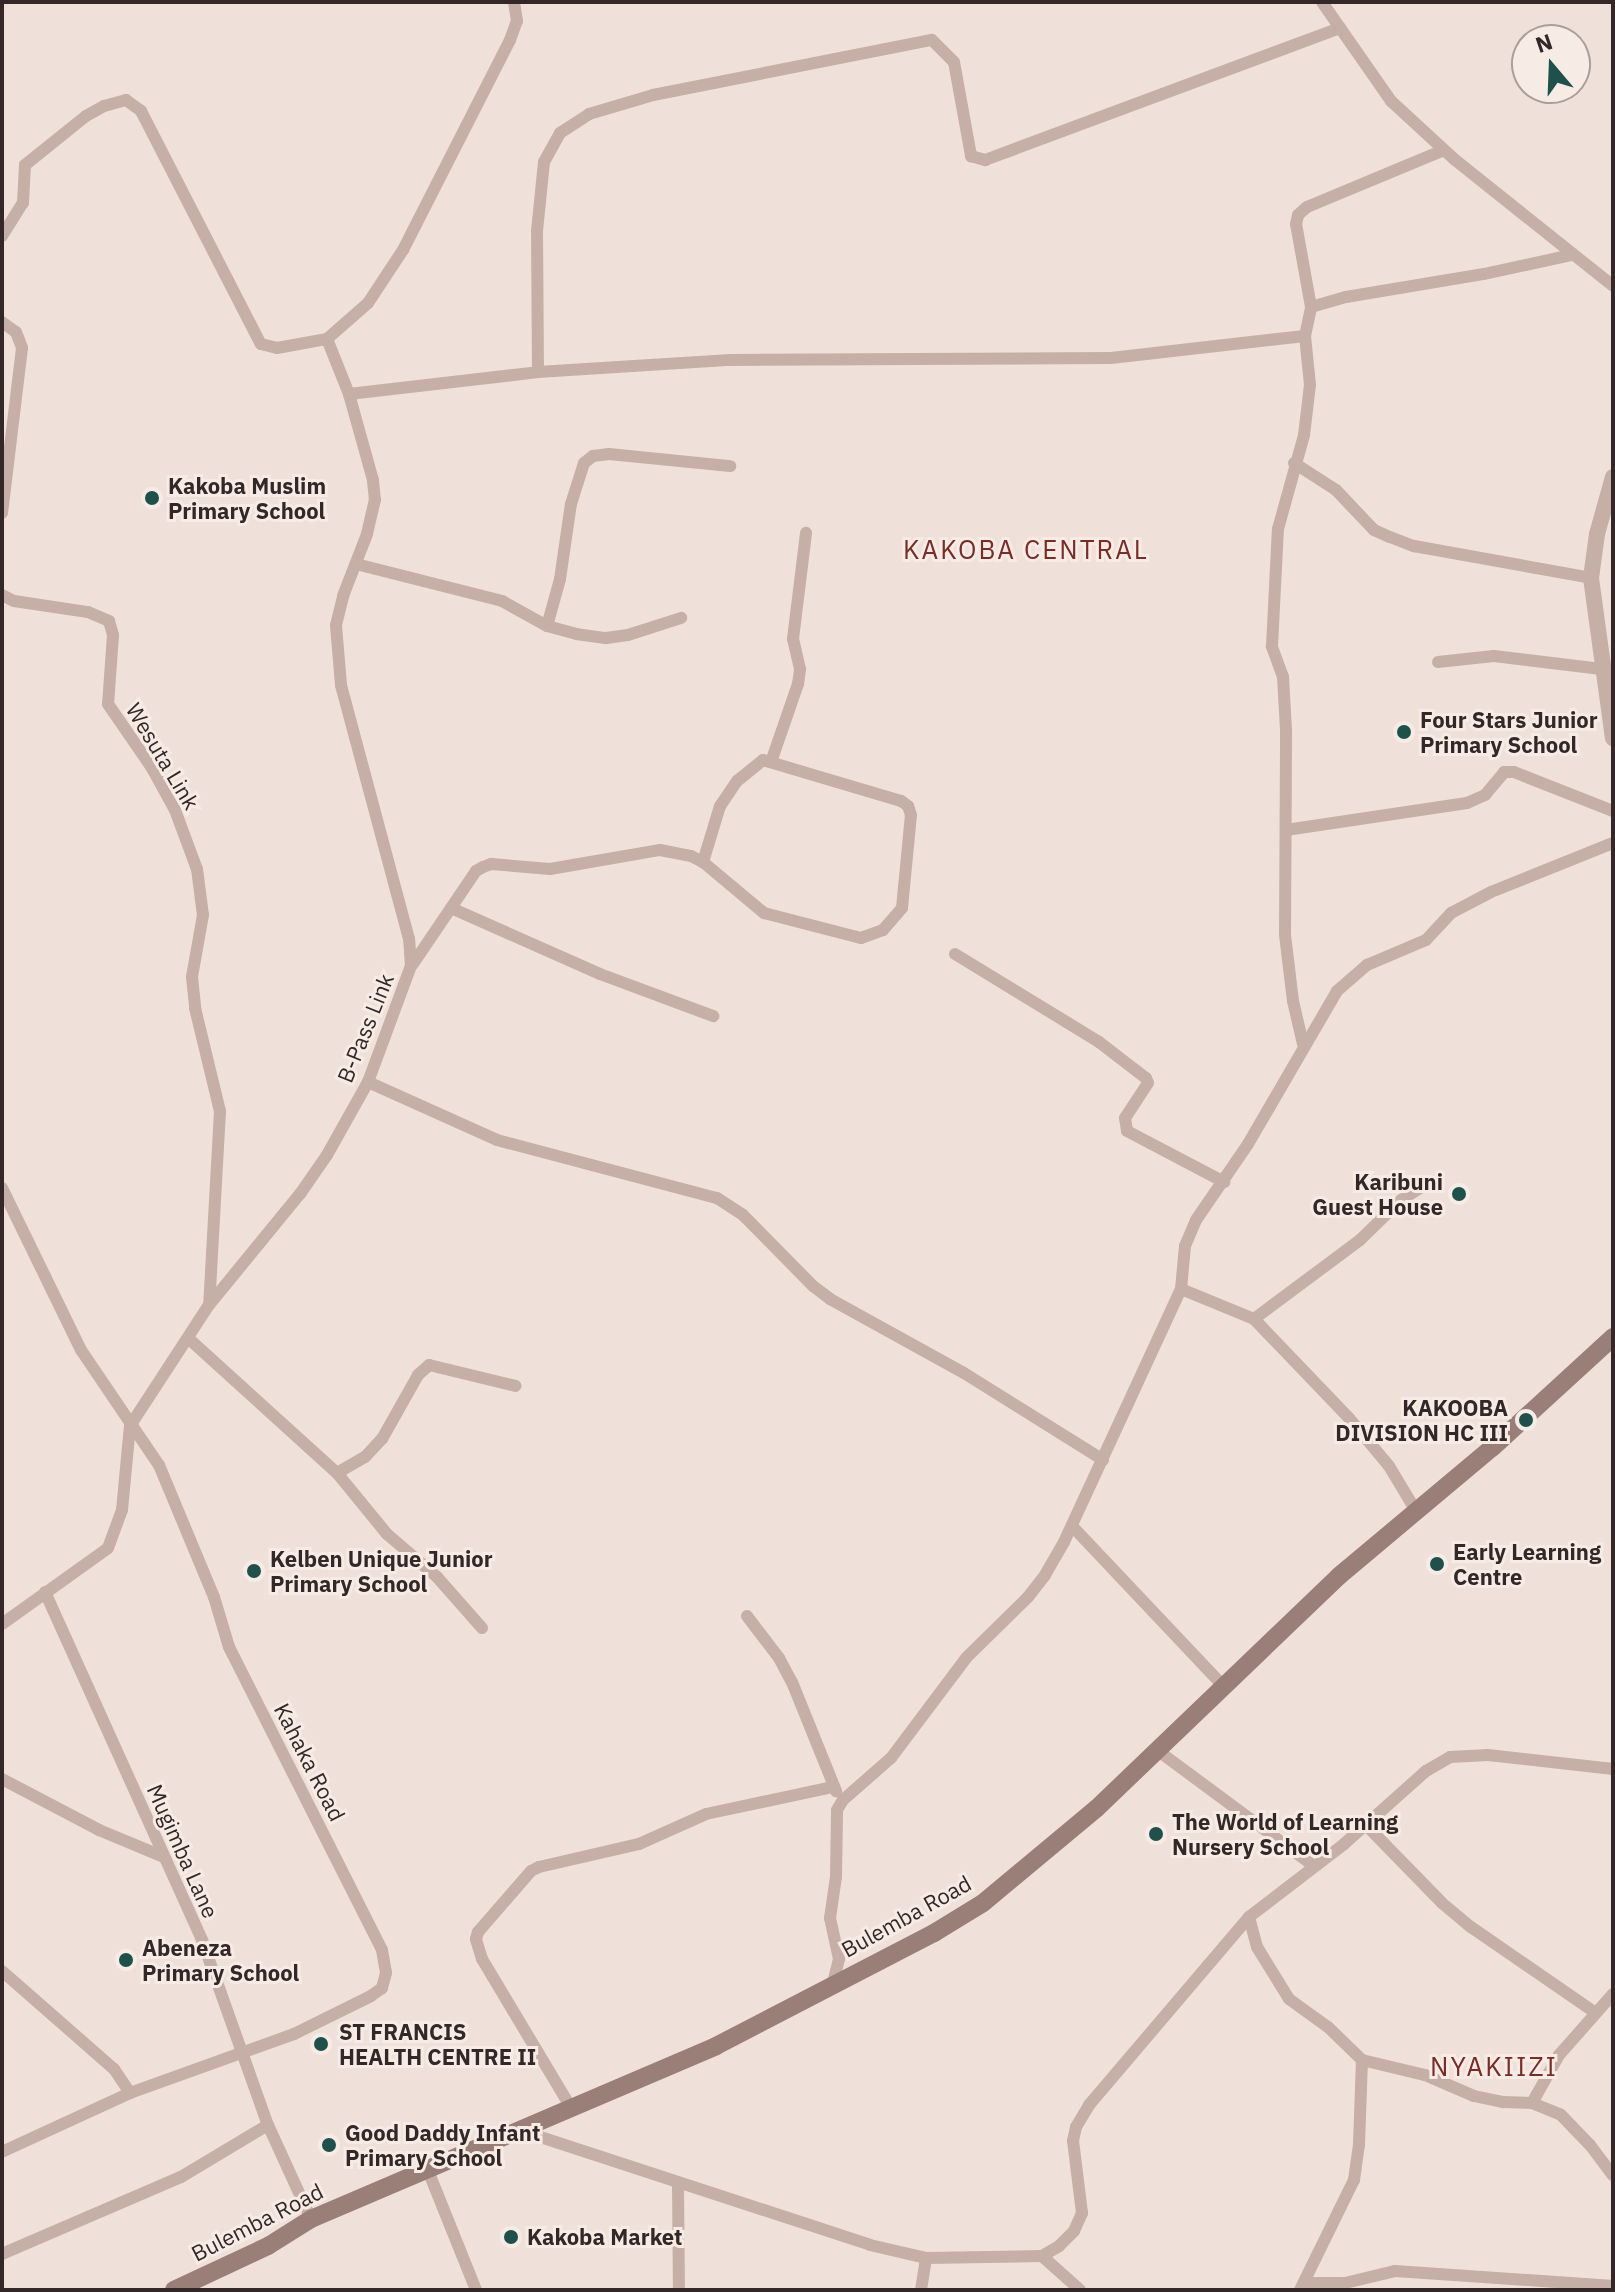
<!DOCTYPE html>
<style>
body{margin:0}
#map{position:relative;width:1615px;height:2292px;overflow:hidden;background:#efe1d9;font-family:"IBM Plex Sans",sans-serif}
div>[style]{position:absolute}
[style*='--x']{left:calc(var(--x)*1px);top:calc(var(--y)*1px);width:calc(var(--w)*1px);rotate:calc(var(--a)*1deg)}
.minor>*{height:12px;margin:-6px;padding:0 6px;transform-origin:6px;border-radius:6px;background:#c6afa6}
.tertiary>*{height:16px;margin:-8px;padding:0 8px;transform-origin:8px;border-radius:8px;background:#c6afa6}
.secondary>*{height:18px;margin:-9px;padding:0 9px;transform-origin:9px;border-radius:9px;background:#9a7e78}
.dots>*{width:22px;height:22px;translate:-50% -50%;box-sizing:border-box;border:4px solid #f7ece5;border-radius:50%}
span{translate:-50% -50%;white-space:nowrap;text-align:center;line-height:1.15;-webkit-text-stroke:6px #f7ece5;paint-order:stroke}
.poi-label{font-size:22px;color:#332827;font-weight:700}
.left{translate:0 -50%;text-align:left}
.right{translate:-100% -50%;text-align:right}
.street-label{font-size:22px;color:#332827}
.quarter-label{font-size:26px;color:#7c2b26;letter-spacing:2px}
.frame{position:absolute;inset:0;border:4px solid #332827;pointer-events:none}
.north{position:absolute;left:1511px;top:24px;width:80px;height:80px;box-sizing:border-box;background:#f7ece5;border:2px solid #a99e99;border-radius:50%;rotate:341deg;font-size:22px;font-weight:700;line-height:32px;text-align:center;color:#332827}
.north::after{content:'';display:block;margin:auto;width:28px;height:36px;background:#1f514c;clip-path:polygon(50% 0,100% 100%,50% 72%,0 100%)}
</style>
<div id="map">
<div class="minor">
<i style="--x:1322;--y:2;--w:121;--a:55.1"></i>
<i style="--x:1391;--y:101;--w:86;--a:42.6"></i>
<i style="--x:1454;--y:159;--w:203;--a:38.6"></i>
<i style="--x:2;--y:236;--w:39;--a:-58"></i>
<i style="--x:23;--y:203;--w:38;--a:-87"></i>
<i style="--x:25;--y:165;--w:78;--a:-38.8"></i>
<i style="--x:86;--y:116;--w:21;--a:-29"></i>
<i style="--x:104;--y:106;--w:23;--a:-15"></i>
<i style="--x:126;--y:100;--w:19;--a:36"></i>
<i style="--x:141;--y:111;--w:262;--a:62.8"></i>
<i style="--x:261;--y:344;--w:16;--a:14"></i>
<i style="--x:277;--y:348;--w:51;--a:-10.2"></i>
<i style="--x:327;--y:339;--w:55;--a:-41.3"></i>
<i style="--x:368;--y:303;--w:64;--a:-56.6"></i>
<i style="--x:403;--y:250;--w:236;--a:-63"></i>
<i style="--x:510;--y:40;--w:20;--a:-70"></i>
<i style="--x:517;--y:21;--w:19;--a:-99"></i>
<i style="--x:1311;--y:307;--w:84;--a:-100.2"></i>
<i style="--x:1296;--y:224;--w:9;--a:-77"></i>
<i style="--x:1298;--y:215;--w:12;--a:-42"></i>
<i style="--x:1307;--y:207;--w:148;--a:-22.6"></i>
<i style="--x:2;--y:322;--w:17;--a:36"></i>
<i style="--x:16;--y:332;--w:17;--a:69"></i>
<i style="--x:22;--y:348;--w:166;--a:96.9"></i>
<i style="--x:538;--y:372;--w:141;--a:-90.4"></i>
<i style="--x:537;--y:231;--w:69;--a:-84.2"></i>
<i style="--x:544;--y:162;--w:33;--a:-61"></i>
<i style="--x:560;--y:133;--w:35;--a:-33"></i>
<i style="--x:589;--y:114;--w:67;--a:-16.5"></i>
<i style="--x:653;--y:95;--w:284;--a:-11.2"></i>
<i style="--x:932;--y:40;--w:31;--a:45"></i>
<i style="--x:954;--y:62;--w:96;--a:79.7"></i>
<i style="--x:971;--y:156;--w:15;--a:16"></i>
<i style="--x:985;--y:160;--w:379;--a:-20.4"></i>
<i style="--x:349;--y:394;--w:190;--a:-6.6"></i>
<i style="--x:538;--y:372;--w:193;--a:-3.6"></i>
<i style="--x:731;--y:360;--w:380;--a:-0.3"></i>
<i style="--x:1111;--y:358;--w:195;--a:-6.5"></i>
<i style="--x:1305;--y:336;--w:30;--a:-78"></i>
<i style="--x:1311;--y:307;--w:36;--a:-16"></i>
<i style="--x:1346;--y:297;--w:140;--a:-9.5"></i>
<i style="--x:1484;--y:274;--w:90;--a:-12.2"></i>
<i style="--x:1294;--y:463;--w:50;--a:32.7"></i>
<i style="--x:1336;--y:490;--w:55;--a:46.5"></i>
<i style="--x:1374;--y:530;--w:17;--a:24"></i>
<i style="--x:1390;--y:537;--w:26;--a:21"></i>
<i style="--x:1414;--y:546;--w:180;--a:10.2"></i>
<i style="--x:356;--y:564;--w:151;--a:14.2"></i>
<i style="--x:502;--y:601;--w:51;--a:29.1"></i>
<i style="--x:547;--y:626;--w:30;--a:15"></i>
<i style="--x:576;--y:634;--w:30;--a:8"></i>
<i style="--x:606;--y:638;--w:22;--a:-8"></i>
<i style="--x:628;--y:635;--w:56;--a:-17.8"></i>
<i style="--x:2;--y:595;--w:13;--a:27"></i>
<i style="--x:14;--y:601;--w:75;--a:8.5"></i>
<i style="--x:88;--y:612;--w:23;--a:23"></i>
<i style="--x:109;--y:621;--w:15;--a:74"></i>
<i style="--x:113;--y:635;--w:69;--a:94.1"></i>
<i style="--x:108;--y:704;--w:78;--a:55.5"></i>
<i style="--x:152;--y:768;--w:48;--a:61.3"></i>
<i style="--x:175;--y:810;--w:63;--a:69.6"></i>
<i style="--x:197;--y:869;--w:46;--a:82.6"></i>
<i style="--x:203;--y:915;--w:63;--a:100.1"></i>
<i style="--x:192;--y:977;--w:31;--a:84"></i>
<i style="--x:195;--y:1008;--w:106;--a:76.4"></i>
<i style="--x:220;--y:1111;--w:194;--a:93.2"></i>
<i style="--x:547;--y:626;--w:49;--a:-74.5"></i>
<i style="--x:560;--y:579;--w:76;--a:-81.7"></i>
<i style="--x:571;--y:504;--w:43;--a:-72.4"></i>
<i style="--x:584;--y:463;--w:11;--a:-38"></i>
<i style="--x:593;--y:456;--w:16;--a:-7"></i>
<i style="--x:609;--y:454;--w:122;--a:5.7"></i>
<i style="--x:1438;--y:662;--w:56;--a:-6.1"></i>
<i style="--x:1494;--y:656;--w:108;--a:6.9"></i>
<i style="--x:771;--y:762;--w:83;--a:-70.9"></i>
<i style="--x:798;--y:684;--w:15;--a:-82"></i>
<i style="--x:800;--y:669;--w:31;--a:-103"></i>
<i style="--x:793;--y:639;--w:107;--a:-83"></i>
<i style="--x:1286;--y:830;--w:183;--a:-8.5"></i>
<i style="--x:1467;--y:803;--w:20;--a:-24"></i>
<i style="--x:1485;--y:795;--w:30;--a:-50"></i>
<i style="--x:1504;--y:772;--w:10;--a:0"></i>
<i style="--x:1514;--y:772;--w:106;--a:21.5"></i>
<i style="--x:451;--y:908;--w:163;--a:23.9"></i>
<i style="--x:600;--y:974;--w:121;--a:20.4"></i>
<i style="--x:955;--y:954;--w:169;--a:31.4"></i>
<i style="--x:1099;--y:1042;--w:59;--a:37.5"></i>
<i style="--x:1146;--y:1078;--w:5;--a:68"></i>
<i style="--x:1148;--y:1083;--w:42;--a:123.3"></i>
<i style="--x:1125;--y:1118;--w:13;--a:81"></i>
<i style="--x:1127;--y:1131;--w:110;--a:27.7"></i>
<i style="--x:413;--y:964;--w:112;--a:-55.9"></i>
<i style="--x:476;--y:871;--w:8;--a:-30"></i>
<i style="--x:483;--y:867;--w:9;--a:-21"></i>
<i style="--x:491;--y:864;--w:59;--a:4.8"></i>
<i style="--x:550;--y:869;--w:112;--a:-9.8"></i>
<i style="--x:660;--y:850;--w:32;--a:11"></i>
<i style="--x:691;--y:856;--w:13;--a:27"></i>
<i style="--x:703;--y:862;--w:80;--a:39.9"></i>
<i style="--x:764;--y:913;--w:100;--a:14.5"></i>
<i style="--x:861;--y:938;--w:23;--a:-20"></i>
<i style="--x:883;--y:930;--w:29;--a:-49"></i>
<i style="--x:902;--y:908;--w:93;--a:-84.5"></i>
<i style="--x:911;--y:815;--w:9;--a:-108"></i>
<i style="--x:908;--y:806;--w:9;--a:-144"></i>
<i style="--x:901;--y:801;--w:144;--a:-163.5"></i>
<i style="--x:763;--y:760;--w:33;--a:141"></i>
<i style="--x:737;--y:781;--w:30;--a:124"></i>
<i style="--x:720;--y:806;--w:59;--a:106.9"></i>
<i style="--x:1303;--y:1044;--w:44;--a:-103.1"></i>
<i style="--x:1293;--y:1001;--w:66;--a:-96.9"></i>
<i style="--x:1285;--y:935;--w:205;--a:-89.7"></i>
<i style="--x:1286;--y:730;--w:53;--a:-93.2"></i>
<i style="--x:1283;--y:677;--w:33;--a:-110"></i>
<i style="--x:1272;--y:646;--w:117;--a:-87.1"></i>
<i style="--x:1278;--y:529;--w:98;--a:-74.5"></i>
<i style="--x:1304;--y:435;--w:50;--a:-83.2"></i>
<i style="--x:1310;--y:385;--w:49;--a:-95.8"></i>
<i style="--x:368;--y:1082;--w:141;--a:24.2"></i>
<i style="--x:497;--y:1140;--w:228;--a:14.8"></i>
<i style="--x:717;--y:1198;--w:31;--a:33"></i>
<i style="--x:743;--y:1215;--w:100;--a:45.4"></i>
<i style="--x:813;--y:1286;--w:21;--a:37"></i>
<i style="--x:830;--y:1299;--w:153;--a:28.9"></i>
<i style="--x:964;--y:1373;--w:164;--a:32"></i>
<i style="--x:2;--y:1188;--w:180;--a:64"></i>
<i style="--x:81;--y:1350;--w:139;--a:55.9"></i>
<i style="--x:159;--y:1465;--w:143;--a:67.4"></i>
<i style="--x:214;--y:1597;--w:52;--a:73.3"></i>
<i style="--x:229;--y:1647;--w:339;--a:63.2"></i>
<i style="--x:382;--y:1950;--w:23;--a:80"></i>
<i style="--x:386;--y:1973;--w:16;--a:105"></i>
<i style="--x:382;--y:1988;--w:14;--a:144"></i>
<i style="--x:371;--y:1996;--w:86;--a:153.7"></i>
<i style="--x:294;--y:2034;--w:174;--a:160.2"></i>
<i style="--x:130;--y:2093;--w:141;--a:155.3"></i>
<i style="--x:1181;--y:1289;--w:79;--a:22.3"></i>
<i style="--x:1254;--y:1319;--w:137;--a:46.2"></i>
<i style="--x:1349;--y:1418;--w:62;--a:50.2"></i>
<i style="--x:1389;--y:1466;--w:52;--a:59"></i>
<i style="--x:1254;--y:1319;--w:132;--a:-36.7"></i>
<i style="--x:1360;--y:1240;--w:57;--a:-44.3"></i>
<i style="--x:1401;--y:1200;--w:36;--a:-32"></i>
<i style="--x:188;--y:1338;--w:201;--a:42.2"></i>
<i style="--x:337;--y:1473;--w:79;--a:50.7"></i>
<i style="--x:387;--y:1534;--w:66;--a:40.7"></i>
<i style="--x:437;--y:1577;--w:68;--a:48.6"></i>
<i style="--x:337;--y:1473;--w:32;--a:-30"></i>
<i style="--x:365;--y:1457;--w:25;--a:-47"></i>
<i style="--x:382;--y:1439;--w:73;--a:-60.6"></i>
<i style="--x:418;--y:1375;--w:15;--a:-42"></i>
<i style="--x:429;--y:1365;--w:89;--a:13.6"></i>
<i style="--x:1072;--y:1526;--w:221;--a:46.6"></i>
<i style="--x:45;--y:1592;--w:382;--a:65.7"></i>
<i style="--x:202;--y:1940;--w:196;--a:70.4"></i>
<i style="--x:268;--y:2125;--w:103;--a:65.4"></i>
<i style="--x:747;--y:1616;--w:53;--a:52.7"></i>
<i style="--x:779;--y:1658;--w:27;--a:62"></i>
<i style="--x:792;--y:1682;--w:118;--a:68"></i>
<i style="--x:2;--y:1624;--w:130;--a:-35.6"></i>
<i style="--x:108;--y:1548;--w:40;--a:-69.8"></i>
<i style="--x:122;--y:1510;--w:84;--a:-84.6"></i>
<i style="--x:130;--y:1426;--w:145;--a:-56.9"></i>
<i style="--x:209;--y:1305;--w:144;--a:-50.7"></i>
<i style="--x:300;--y:1194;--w:47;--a:-55.3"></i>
<i style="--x:327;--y:1155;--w:84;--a:-60.7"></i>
<i style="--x:368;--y:1082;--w:124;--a:-69.7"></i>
<i style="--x:411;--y:966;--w:27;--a:-94"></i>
<i style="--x:409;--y:939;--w:263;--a:-105"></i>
<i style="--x:341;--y:685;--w:60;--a:-94.8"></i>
<i style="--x:336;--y:625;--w:30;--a:-76"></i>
<i style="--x:343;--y:596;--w:66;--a:-68.8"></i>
<i style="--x:367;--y:534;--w:35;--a:-77"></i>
<i style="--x:375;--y:500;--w:20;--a:-96"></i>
<i style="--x:373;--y:480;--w:89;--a:-105.6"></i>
<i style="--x:349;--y:394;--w:59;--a:-111.8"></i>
<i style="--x:1157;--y:1750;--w:195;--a:36.5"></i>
<i style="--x:2;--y:1779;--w:110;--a:27.7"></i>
<i style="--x:99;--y:1830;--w:70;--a:22.6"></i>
<i style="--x:1366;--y:1825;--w:109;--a:45.7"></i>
<i style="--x:1442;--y:1903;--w:38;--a:40"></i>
<i style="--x:1471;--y:1927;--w:150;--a:34.6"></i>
<i style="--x:1249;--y:1917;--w:31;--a:75"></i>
<i style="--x:1257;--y:1947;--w:61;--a:58.4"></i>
<i style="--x:1289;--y:1999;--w:48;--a:35.7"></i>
<i style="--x:1328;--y:2027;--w:47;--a:44.1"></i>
<i style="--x:1362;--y:2060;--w:65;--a:13.4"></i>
<i style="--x:1425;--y:2075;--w:53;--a:23.2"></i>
<i style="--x:1474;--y:2096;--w:30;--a:12"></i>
<i style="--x:1503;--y:2102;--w:29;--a:2"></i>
<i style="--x:1532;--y:2103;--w:31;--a:22"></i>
<i style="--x:1561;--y:2115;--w:42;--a:46"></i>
<i style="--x:1590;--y:2145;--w:38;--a:53"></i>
<i style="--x:2;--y:1971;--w:149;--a:41.2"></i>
<i style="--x:114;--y:2069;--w:29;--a:56"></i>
<i style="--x:833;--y:1983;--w:25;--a:-76"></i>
<i style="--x:839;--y:1959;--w:42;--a:-102.4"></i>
<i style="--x:830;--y:1918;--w:41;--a:-81.7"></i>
<i style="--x:836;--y:1877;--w:67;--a:-89.1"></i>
<i style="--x:837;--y:1810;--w:12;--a:-59"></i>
<i style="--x:843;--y:1800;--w:64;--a:-41.2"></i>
<i style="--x:891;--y:1758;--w:125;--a:-53.1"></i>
<i style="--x:966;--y:1658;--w:87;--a:-44.5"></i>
<i style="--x:1028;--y:1597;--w:28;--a:-52"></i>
<i style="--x:1045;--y:1575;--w:38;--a:-60"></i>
<i style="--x:1064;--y:1542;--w:279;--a:-65.2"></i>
<i style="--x:1181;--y:1289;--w:43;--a:-84.7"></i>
<i style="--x:1185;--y:1246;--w:28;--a:-67"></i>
<i style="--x:1196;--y:1220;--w:92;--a:-55.6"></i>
<i style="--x:1248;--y:1144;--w:177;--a:-59.8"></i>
<i style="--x:1337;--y:991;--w:40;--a:-41"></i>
<i style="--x:1367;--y:965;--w:64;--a:-23"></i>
<i style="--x:1426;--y:940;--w:37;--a:-47"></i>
<i style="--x:1451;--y:913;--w:45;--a:-27.7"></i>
<i style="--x:1491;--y:892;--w:131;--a:-21.9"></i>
<i style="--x:1532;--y:2103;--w:55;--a:-60.6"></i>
<i style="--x:1559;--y:2055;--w:81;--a:-48.5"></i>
<i style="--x:570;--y:2106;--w:171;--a:-120.9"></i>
<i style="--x:482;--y:1959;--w:21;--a:-107"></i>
<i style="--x:476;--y:1939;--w:7;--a:-74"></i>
<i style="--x:478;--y:1932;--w:81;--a:-49"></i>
<i style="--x:531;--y:1871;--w:9;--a:-27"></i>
<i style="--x:539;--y:1867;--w:103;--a:-13"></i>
<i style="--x:639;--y:1844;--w:73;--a:-24.1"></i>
<i style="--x:706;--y:1814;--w:130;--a:-12"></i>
<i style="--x:519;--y:2130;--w:369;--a:18.1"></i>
<i style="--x:870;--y:2245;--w:57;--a:13.1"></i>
<i style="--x:926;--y:2258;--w:116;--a:-1"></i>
<i style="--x:1042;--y:2256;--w:20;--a:-30"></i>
<i style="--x:1059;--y:2246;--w:21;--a:-45"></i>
<i style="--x:1074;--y:2231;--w:20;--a:-66"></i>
<i style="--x:1082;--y:2213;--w:73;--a:-97.1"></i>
<i style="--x:1073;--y:2141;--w:14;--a:-78"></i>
<i style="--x:1076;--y:2127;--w:26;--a:-59"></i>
<i style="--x:1089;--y:2105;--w:247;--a:-49.6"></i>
<i style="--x:1249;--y:1917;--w:120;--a:-37.5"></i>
<i style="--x:1344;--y:1844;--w:110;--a:-41.7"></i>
<i style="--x:1426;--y:1771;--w:28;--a:-30"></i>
<i style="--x:1450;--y:1757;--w:38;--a:-3"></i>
<i style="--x:1488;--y:1755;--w:126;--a:6.4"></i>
<i style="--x:427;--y:2168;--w:131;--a:68.1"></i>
<i style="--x:678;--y:2184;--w:106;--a:89.5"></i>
<i style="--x:2;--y:2254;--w:195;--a:-23.3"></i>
<i style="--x:181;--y:2177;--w:101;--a:-30.9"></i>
<i style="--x:1042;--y:2256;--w:51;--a:41.8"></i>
<i style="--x:1305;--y:2283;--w:40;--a:0"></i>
<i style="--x:1345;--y:2283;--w:51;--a:-13.5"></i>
<i style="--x:1395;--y:2271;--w:219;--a:3.9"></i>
<i style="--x:921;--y:2290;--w:32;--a:-81"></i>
<i style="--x:1300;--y:2290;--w:123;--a:-63.9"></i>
<i style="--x:1354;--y:2180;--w:35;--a:-82"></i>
<i style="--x:1359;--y:2145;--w:85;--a:-88"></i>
</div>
<div class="tertiary">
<i style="--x:1613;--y:477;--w:59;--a:105.7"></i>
<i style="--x:1597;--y:534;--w:44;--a:97.8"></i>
<i style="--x:1591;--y:578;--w:162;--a:82.2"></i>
</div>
<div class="secondary">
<i style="--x:174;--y:2290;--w:104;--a:-25.1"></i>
<i style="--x:268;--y:2246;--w:51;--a:-32.1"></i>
<i style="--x:311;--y:2219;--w:440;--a:-23.1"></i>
<i style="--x:716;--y:2046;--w:246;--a:-27.4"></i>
<i style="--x:934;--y:1933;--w:57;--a:-31.5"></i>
<i style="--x:983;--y:1903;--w:148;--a:-39.8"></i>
<i style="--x:1097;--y:1808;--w:335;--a:-43.8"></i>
<i style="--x:1339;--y:1576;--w:201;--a:-40"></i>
<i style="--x:1493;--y:1447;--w:163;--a:-42.5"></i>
</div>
<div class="dots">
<i style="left:152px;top:498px;background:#1f514c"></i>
<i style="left:1404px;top:732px;background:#1f514c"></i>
<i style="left:1459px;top:1194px;background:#1f514c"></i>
<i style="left:1526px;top:1420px;background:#1f514c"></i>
<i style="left:1437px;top:1564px;background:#1f514c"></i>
<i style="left:254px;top:1571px;background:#1f514c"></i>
<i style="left:1156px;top:1834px;background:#1f514c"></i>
<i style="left:126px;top:1960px;background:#1f514c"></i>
<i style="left:321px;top:2044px;background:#1f514c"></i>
<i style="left:329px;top:2145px;background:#1f514c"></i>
<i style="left:511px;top:2237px;background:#1f514c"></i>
</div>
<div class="poi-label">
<span class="left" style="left:168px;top:498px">Kakoba Muslim<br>Primary School</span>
<span class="left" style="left:1420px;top:732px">Four Stars Junior<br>Primary School</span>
<span class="right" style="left:1443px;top:1194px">Karibuni<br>Guest House</span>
<span class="right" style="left:1508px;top:1420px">KAKOOBA<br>DIVISION HC III</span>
<span class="left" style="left:1453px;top:1564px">Early Learning<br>Centre</span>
<span class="left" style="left:270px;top:1571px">Kelben Unique Junior<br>Primary School</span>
<span class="left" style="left:1172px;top:1834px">The World of Learning<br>Nursery School</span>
<span class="left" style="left:142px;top:1960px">Abeneza<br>Primary School</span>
<span class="left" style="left:339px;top:2044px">ST FRANCIS<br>HEALTH CENTRE II</span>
<span class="left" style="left:345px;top:2145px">Good Daddy Infant<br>Primary School</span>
<span class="left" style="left:527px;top:2237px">Kakoba Market</span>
</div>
<div class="street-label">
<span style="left:163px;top:756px;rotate:59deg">Wesuta Link</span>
<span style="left:365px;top:1028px;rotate:-68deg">B-Pass Link</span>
<span style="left:310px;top:1762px;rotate:63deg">Kahaka Road</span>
<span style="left:183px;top:1851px;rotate:66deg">Mugimba Lane</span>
<span style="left:906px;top:1916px;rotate:-29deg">Bulemba Road</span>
<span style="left:257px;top:2222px;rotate:-27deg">Bulemba Road</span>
</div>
<div class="quarter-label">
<span style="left:1026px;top:550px">KAKOBA CENTRAL</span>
<span style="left:1494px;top:2067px">NYAKIIZI</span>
</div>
<div class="frame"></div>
<div class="north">N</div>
</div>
